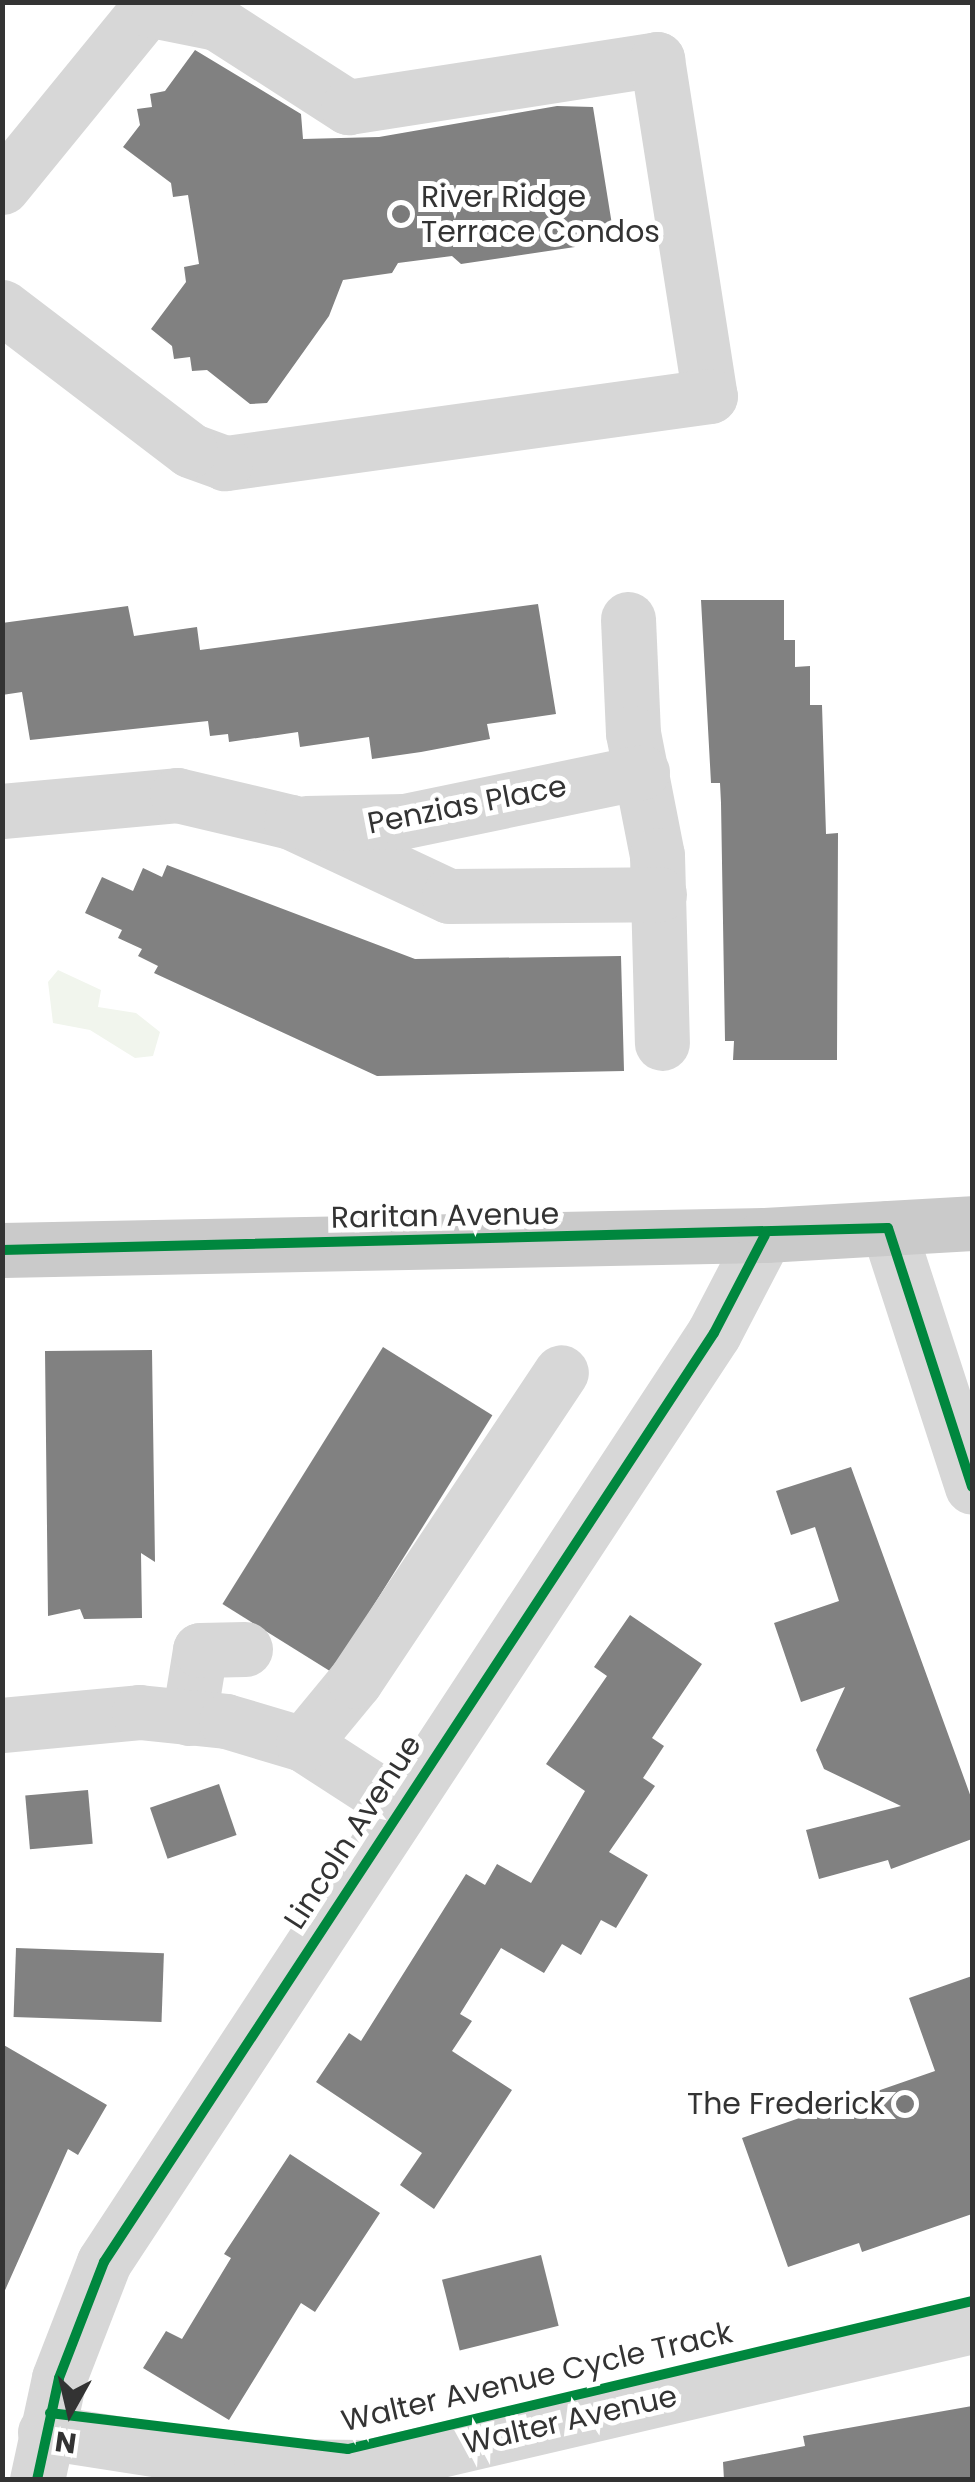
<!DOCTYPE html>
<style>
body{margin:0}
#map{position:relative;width:975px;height:2482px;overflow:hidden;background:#fff;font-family:Poppins,sans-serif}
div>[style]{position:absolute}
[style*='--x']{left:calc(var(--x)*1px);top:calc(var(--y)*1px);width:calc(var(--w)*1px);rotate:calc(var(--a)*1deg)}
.green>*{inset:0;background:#f1f5ed}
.building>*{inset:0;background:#818181;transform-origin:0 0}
.minor>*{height:55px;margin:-27.5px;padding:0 27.5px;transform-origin:27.5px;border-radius:27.5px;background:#d7d7d7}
.major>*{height:55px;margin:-27.5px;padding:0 27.5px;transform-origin:27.5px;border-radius:27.5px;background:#cacaca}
.cycleway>*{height:10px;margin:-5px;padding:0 5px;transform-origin:5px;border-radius:5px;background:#00873e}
.dots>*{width:28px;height:28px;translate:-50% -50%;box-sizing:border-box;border:5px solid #fff;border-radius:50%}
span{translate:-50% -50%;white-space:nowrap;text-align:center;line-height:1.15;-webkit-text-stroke:10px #fff;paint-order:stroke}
.poi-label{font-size:30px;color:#333}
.left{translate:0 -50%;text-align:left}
.right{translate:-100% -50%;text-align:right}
.street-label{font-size:30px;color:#333}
.frame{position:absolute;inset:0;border:5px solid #333;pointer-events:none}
.north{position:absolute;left:20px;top:2362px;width:100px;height:100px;-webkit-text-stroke:8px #fff;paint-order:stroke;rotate:188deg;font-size:28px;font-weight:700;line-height:40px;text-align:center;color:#333}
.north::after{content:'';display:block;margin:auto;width:35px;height:45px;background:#333;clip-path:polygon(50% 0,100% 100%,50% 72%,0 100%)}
</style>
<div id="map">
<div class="green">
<i style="clip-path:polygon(58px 970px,101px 990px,98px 1007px,136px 1013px,160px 1032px,153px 1056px,135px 1058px,90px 1030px,53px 1023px,48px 982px)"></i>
</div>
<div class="building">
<i style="clip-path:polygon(195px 50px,301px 114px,303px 139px,379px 137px,557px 106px,593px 107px,613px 231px,583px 235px,575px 247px,461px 264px,452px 256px,398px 263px,392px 273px,343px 280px,329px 316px,267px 403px,250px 404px,207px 370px,192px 371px,190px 357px,174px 359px,172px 346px,151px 329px,186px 282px,184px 267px,199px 264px,194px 232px,188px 195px,173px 197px,171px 183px,123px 147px,140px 125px,137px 109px,152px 107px,150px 94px,165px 91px)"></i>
<i style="clip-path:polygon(701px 600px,784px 600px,784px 640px,795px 640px,795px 667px,810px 666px,810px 705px,822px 705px,826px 834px,838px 833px,837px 1060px,733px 1060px,734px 1041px,725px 1041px,721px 803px,720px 783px,711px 783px)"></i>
<i style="clip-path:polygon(538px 604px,556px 714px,487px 724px,490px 739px,421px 752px,372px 759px,369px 737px,300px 747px,298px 732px,229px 742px,228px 734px,210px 736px,208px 721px,30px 740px,22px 692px,2px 695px,2px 623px,128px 606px,134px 636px,197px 627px,200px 650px)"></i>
<i style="clip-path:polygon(167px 865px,415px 959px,621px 956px,624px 1071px,377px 1076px,154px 973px,158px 966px,138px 956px,142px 949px,118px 938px,122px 930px,85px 913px,102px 877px,133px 891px,143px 868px,162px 877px)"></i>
<i style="left:383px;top:1347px;width:129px;height:303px;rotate:32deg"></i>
<i style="clip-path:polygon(152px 1350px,155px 1562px,141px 1553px,142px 1618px,84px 1619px,80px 1609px,48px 1616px,45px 1351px)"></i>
<i style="clip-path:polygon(851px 1467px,972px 1800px,972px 1839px,891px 1869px,888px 1860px,819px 1879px,806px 1830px,901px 1806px,824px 1769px,816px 1750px,845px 1687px,801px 1702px,774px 1623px,839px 1601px,815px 1527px,791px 1535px,776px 1491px)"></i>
<i style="clip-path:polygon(630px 1615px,702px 1664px,652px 1738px,664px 1746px,643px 1778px,655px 1786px,609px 1852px,648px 1875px,616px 1928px,601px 1920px,581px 1955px,562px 1944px,544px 1973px,501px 1948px,460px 2014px,472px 2021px,452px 2051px,512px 2090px,434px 2209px,400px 2185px,422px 2153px,316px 2082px,349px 2033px,361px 2041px,466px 1874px,485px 1885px,497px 1864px,531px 1883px,585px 1791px,546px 1764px,607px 1676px,594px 1667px)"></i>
<i style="left:219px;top:1784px;width:54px;height:73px;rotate:71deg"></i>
<i style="left:88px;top:1790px;width:54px;height:63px;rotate:85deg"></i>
<i style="left:16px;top:1948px;width:148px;height:69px;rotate:2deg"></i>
<i style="clip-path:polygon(972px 1976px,972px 2214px,862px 2252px,859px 2243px,788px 2267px,742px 2138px,935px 2071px,909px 1998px)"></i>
<i style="clip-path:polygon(2px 2044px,107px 2105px,78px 2155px,68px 2149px,2px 2297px)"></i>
<i style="clip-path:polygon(290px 2154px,380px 2213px,315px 2312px,301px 2303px,229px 2420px,143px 2368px,166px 2331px,182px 2339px,231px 2258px,224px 2254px)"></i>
<i style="left:541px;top:2255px;width:73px;height:102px;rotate:76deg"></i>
<i style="clip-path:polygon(972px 2406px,972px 2480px,724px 2480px,723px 2462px,805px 2446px,803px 2436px)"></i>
</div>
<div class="minor">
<i style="--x:2;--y:187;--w:230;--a:-50.8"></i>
<i style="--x:147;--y:9;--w:71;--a:11.3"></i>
<i style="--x:217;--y:23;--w:156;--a:32.7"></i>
<i style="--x:348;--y:107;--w:313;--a:-8.8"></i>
<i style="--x:657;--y:59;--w:341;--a:81.1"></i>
<i style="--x:710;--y:396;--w:490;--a:172.1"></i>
<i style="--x:225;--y:463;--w:37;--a:-160"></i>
<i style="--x:190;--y:450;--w:236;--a:-142.7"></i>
<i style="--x:628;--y:619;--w:114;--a:87.5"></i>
<i style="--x:633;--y:733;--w:124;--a:78.9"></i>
<i style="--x:657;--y:855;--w:188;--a:88.5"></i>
<i style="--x:2;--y:811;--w:176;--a:-5.2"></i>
<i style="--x:177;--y:795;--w:117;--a:13.3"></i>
<i style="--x:291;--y:822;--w:174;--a:25.1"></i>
<i style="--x:449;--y:896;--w:210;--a:-0.5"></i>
<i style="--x:306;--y:823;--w:99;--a:-1.2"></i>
<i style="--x:405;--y:821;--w:242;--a:-11.7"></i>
<i style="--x:888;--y:1228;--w:272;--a:72"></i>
<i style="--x:189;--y:1718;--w:69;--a:-80.8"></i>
<i style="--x:200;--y:1650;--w:45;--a:-1.3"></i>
<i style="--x:2;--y:1725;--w:138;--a:-5.4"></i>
<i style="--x:139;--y:1712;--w:87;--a:5.9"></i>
<i style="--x:226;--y:1721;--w:80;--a:16.6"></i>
<i style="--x:303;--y:1744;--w:114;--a:32.9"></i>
<i style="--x:303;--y:1744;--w:82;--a:-50.5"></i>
<i style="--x:355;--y:1681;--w:371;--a:-56.3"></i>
<i style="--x:45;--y:2432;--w:219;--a:8.9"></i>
<i style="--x:261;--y:2466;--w:106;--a:0.5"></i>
<i style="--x:367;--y:2467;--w:621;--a:-13.12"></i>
<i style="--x:37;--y:2480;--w:104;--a:-77.8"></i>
<i style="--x:59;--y:2378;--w:124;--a:-68.8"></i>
<i style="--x:104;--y:2262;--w:1111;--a:-56.71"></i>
<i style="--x:714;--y:1333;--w:110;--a:-62.5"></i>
</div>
<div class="major">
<i style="--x:2;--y:1250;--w:763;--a:-1.13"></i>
<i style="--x:765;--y:1235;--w:207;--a:-3.3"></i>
</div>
<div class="cycleway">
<i style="--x:2;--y:1250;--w:886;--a:-1.42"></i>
<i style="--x:888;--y:1228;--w:272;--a:72"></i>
<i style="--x:50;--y:2413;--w:300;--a:6.9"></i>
<i style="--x:348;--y:2449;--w:641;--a:-13.34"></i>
<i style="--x:37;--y:2480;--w:104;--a:-77.8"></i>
<i style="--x:59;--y:2378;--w:124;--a:-68.8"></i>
<i style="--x:104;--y:2262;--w:1111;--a:-56.71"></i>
<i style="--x:714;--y:1333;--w:110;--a:-62.5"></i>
</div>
<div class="dots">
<i style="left:401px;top:214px;background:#7a7a7a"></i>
<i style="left:905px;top:2104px;background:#7a7a7a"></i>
</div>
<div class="poi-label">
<span class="left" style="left:421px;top:214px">River Ridge<br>Terrace Condos</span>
<span class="right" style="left:885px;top:2104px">The Frederick</span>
</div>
<div class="street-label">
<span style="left:467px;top:805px;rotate:-11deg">Penzias Place</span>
<span style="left:445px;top:1216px;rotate:-1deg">Raritan Avenue</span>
<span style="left:353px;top:1832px;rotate:-57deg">Lincoln Avenue</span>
<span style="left:537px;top:2377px;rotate:-13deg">Walter Avenue Cycle Track</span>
<span style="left:570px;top:2420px;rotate:-13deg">Walter Avenue</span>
</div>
<div class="frame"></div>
<div class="north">N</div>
</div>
